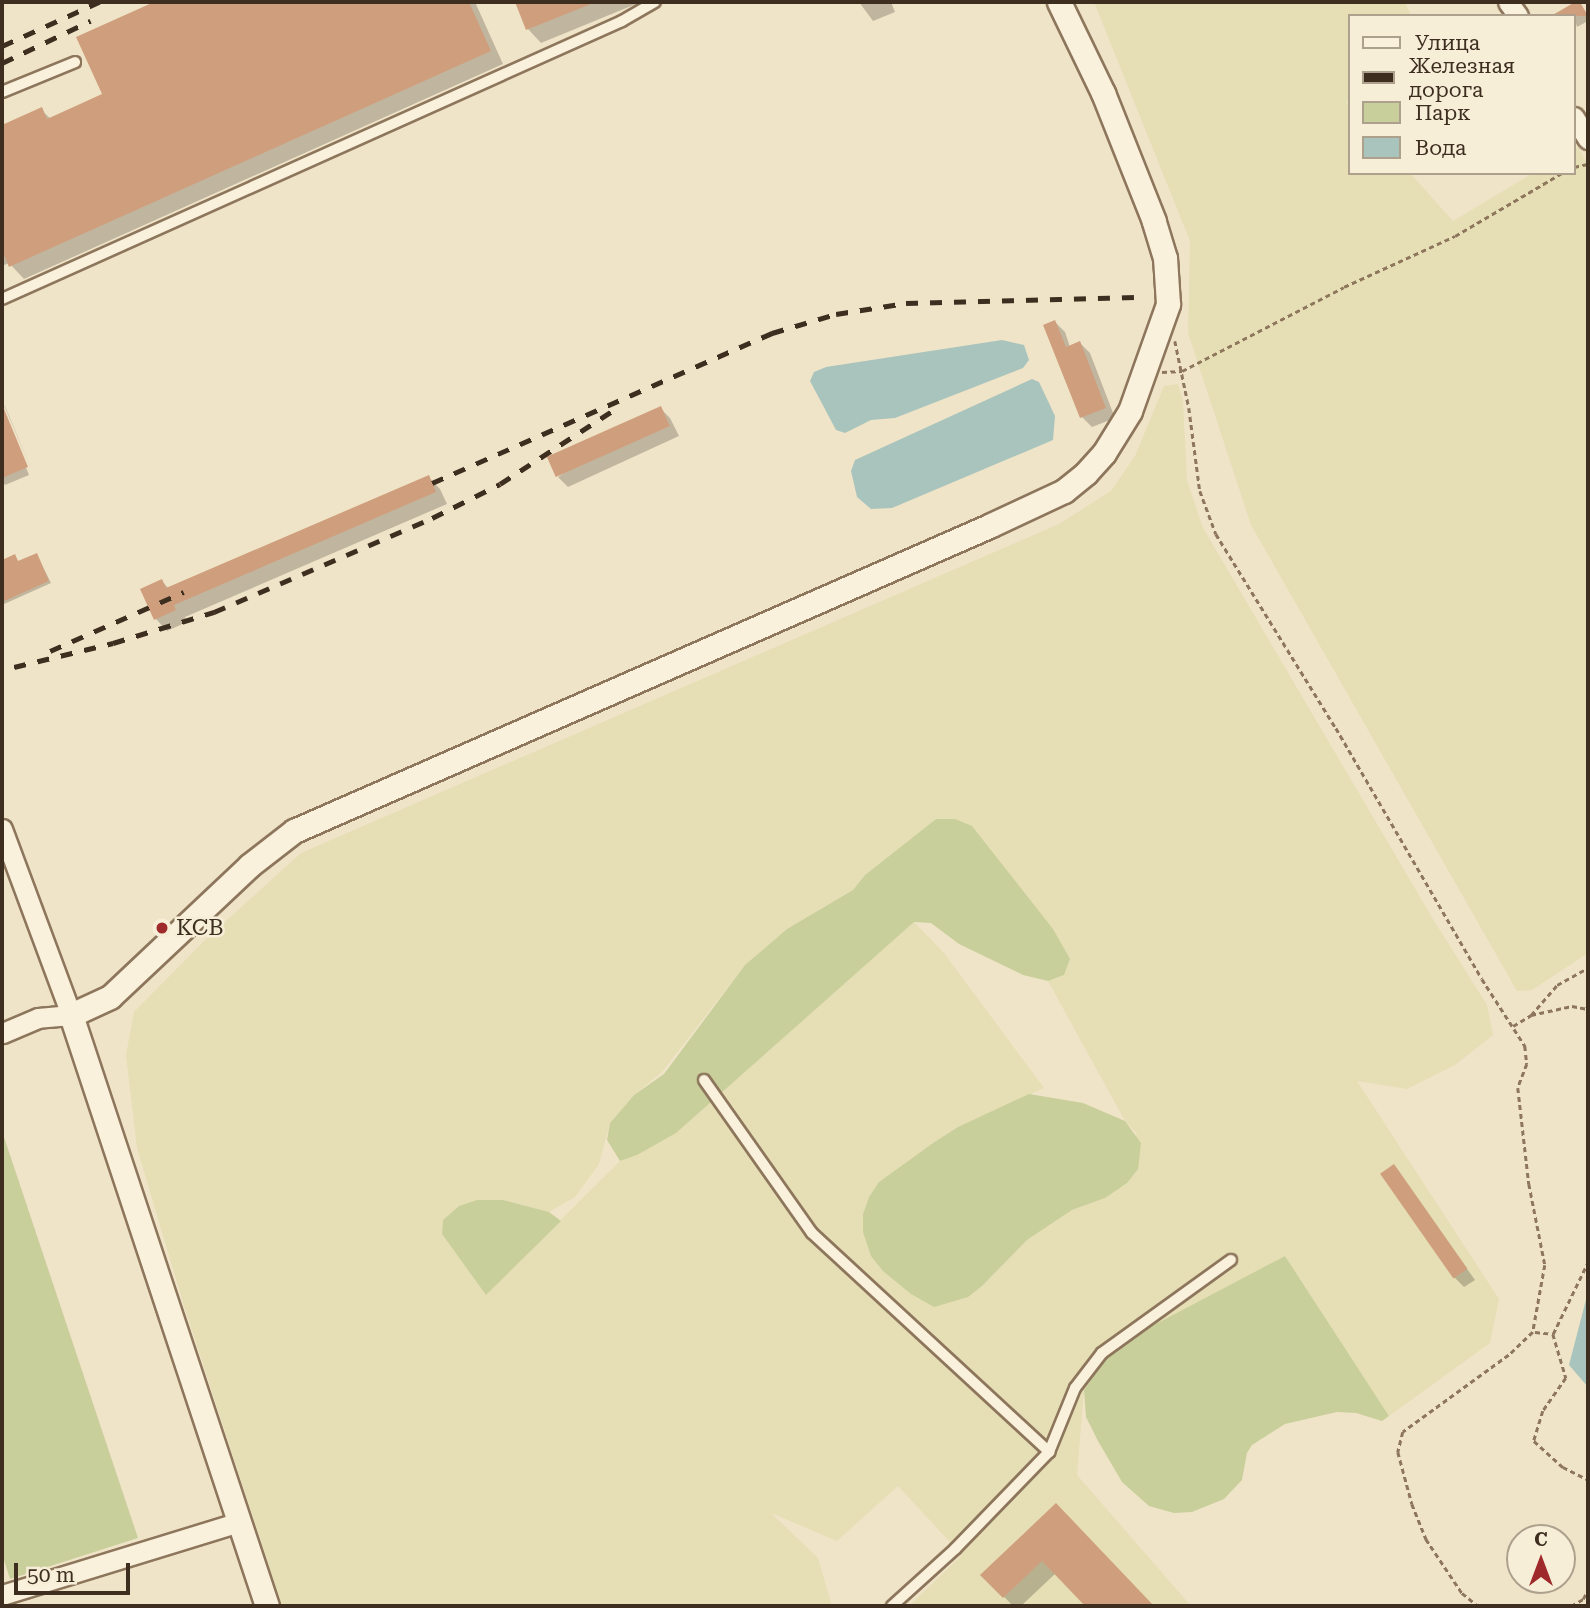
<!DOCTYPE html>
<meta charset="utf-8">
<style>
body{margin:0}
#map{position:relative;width:1590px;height:1608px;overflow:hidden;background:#f0e4c8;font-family:"Roboto Serif",serif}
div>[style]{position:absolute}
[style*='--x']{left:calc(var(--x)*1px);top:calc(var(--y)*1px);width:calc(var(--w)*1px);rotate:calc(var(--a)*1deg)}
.farmland>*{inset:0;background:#e6deb5}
.green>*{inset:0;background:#c9cf9b}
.water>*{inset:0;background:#a9c4bc}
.shadow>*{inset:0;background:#0003}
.building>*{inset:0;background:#cf9f7d;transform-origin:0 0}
.path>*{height:2.5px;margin-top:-1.25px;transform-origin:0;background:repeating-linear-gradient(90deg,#8d765c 0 5px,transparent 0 8.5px)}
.roads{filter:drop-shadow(2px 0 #8d765c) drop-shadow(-2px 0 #8d765c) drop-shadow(0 2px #8d765c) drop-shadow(0 -2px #8d765c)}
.service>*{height:10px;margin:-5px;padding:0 5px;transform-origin:5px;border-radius:5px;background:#faf1dc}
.minor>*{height:19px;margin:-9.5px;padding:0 9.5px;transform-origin:9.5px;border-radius:9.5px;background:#faf1dc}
.tertiary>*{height:23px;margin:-11.5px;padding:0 11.5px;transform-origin:11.5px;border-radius:11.5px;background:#faf1dc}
.rail>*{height:4.5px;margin-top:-2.25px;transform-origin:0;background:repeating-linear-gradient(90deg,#3d2e20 0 12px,transparent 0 24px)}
.dots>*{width:19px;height:19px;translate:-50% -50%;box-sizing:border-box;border:4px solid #f7eed8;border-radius:50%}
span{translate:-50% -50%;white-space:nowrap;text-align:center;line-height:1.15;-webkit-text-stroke:5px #f7eed8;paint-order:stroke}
.poi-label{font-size:23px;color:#3d2e20}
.left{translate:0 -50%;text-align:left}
.frame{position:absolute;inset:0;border:4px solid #3d2e20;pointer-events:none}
.legend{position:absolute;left:1348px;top:14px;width:228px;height:161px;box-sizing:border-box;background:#f7eed8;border:2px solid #ada18e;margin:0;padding:9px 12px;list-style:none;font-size:21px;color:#3d2e20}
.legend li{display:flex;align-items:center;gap:14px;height:35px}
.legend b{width:35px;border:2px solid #ada18e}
.north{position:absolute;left:1506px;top:1524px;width:70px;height:70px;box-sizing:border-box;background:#f7eed8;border:2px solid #ada18e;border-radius:50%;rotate:0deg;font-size:19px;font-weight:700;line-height:28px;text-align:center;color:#3d2e20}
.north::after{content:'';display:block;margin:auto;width:24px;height:32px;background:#9e2a2b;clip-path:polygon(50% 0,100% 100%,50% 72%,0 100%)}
.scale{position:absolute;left:14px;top:1563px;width:116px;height:32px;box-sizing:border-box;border:4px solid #3d2e20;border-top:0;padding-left:9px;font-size:21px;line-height:24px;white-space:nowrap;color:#3d2e20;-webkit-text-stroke:5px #f7eed8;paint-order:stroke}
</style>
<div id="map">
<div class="farmland">
<i style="clip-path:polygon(1094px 2px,1405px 2px,1411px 16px,1350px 16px,1350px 100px,1346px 102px,1350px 107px,1350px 173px,1410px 173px,1453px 221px,1533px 173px,1574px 173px,1574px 149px,1578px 147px,1588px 165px,1588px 953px,1532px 990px,1517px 991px,1251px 525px,1188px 333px,1190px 241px)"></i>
<i style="clip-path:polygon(evenodd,1178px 384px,1183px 401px,1187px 480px,1203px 528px,1433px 919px,1487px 1005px,1493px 1035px,1455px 1065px,1407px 1089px,1357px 1081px,1499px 1299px,1490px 1343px,1389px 1416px,1285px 1256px,1084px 1390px,1077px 1475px,1191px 1606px,909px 1606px,962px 1555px,898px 1486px,837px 1541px,771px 1513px,818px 1558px,832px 1606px,282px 1606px,184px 1306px,137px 1148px,126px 1055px,134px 1012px,207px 938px,301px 853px,1059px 524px,1111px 491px,1135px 456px,1164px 386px,1178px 384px,936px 819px,1069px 959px,1064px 975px,1048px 981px,1125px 1121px,1137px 1134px,1105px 1198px,1072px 1210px,1027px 1240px,982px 1286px,863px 1214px,869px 1197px,879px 1182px,933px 1143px,958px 1127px,1044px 1088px,944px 953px,914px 922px,676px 1132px,637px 1155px,620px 1161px,486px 1294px,442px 1234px,443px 1220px,459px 1206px,503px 1200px,549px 1212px,575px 1197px,599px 1164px,610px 1123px,634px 1095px,662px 1072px,745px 965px,787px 929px,853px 890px,865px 875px,936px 819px)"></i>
</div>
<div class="green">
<i style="clip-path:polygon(936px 819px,955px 819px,972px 826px,1053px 929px,1070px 959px,1064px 975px,1048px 981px,1023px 975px,959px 944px,931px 923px,914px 922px,676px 1133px,637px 1155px,620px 1161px,607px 1140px,610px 1123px,634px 1095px,664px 1074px,745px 965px,787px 929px,853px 890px,865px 875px)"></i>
<i style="clip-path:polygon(1029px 1094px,1083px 1103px,1125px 1121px,1141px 1143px,1138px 1169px,1127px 1183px,1105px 1198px,1072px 1210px,1027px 1240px,982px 1286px,968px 1297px,934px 1307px,911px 1294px,883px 1271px,871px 1256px,863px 1232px,863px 1214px,869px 1197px,879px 1182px,933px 1143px,958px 1127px)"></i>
<i style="clip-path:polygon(2px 1131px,138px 1538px,10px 1579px,2px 1554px)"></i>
<i style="clip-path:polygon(477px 1200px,503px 1200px,549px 1212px,561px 1221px,486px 1295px,442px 1234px,443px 1220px,459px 1206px)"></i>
<i style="clip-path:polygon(1285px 1256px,1389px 1416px,1382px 1421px,1356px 1413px,1337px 1412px,1285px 1424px,1252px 1445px,1247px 1453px,1242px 1480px,1224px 1499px,1192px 1512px,1174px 1513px,1149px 1506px,1122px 1482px,1098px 1441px,1086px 1417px,1084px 1390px,1116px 1345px)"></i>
</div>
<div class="water">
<i style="clip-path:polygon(1002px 340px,1024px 345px,1029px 360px,1023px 368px,895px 418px,871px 420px,845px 433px,836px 430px,810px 381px,814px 372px,826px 367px)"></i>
<i style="clip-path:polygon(1032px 379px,1039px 382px,1055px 416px,1053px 440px,892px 508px,871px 509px,857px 497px,851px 471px,855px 460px)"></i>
<i style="clip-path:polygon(1588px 1292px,1588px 1387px,1569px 1365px)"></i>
</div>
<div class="shadow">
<i style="clip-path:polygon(158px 2px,475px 2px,503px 64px,24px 279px,9px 263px,2px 266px,2px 127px,41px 110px,51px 119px,104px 95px,78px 38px)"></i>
<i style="clip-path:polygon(516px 2px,635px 2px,636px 4px,541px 43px,528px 29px)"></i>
<i style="clip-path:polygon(859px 2px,891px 2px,895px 12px,873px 21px)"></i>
<i style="clip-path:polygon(1578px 2px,1588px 15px,1588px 21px,1577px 27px,1574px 16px)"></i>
<i style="clip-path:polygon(1055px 322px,1065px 332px,1070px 347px,1080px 343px,1090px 353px,1115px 418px,1092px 427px,1082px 417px)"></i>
<i style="clip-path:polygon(4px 405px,5px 406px,33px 473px)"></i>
<i style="clip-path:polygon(2px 408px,29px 475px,5px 485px,2px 481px)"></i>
<i style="clip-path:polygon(660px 408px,670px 418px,679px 436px,568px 487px,558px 477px)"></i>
<i style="clip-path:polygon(428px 477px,440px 489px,447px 504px,185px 617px,187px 622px,167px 631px,156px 619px,162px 581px,169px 589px)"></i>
<i style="clip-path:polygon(37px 555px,51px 583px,2px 605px,2px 562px,15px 556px,19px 563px)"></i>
<i style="clip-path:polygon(1394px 1167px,1475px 1280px,1464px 1287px,1455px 1278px)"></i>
<i style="clip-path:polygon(1069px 1519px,1152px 1606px,1088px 1606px,1056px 1573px,1021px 1606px,1013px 1606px,983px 1575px)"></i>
</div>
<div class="building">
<i style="clip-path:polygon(154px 2px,469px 2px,491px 51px,9px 267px,2px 250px,2px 125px,42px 107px,47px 119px,102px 94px,76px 37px)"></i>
<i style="clip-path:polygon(515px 2px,596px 2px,526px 30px)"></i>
<i style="clip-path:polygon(1575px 2px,1580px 2px,1588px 16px,1551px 16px)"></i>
<i style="clip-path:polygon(1055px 320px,1066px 347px,1080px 341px,1106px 408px,1080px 418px,1043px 325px)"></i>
<i style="clip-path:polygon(2px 404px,28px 467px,2px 478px)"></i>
<i style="left:661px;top:406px;width:22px;height:125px;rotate:66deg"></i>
<i style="clip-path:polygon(429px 475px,436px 492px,174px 605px,176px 610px,154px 620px,140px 589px,162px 579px,166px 588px)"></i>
<i style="clip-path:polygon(37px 553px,49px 581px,2px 602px,2px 560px,15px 554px,18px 561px)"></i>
<i style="left:1394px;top:1164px;width:128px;height:17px;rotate:55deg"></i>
<i style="clip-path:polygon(1056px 1503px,1154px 1606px,1085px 1606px,1042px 1561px,1003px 1598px,980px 1575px)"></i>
</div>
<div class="path">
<i style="--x:1574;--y:167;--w:14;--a:-12"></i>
<i style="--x:1175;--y:341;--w:68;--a:78.2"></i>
<i style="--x:1189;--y:408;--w:84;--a:82.5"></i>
<i style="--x:1200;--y:491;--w:46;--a:69.6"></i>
<i style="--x:1216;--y:534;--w:228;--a:58.3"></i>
<i style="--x:1336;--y:728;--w:290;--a:59.8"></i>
<i style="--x:1482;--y:979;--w:80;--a:57.3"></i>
<i style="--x:1525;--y:1046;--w:18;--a:84"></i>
<i style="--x:1527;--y:1064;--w:26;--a:111"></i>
<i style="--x:1518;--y:1088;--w:97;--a:83.5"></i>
<i style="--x:1529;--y:1184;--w:83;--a:78.8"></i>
<i style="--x:1545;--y:1265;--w:68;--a:100.2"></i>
<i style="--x:1533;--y:1332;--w:33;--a:136"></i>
<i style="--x:1509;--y:1355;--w:131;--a:144"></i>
<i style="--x:1403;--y:1432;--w:21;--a:104"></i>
<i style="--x:1398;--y:1452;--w:54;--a:74.9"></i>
<i style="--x:1412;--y:1504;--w:38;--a:68"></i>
<i style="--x:1426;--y:1539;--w:65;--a:56.3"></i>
<i style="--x:1462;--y:1593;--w:21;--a:39"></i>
<i style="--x:1162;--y:372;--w:20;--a:-3"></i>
<i style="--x:1182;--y:371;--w:182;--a:-27.4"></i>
<i style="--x:1344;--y:287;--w:122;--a:-24.7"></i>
<i style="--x:1455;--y:236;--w:124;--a:-30.5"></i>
<i style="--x:1531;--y:1015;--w:42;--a:-12.4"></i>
<i style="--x:1572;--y:1006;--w:16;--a:11"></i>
<i style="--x:1513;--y:1026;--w:21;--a:-31"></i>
<i style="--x:1531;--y:1015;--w:40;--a:-49"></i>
<i style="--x:1557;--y:985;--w:35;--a:-29"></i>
<i style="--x:1535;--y:1332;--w:18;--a:6"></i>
<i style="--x:1553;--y:1334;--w:46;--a:73.5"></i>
<i style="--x:1566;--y:1378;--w:40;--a:124.9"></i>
<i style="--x:1543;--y:1411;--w:31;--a:107"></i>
<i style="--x:1534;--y:1441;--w:39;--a:42"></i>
<i style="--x:1563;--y:1467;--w:28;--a:27"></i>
<i style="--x:1553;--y:1334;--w:80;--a:-64.1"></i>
<i style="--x:1571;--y:1606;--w:14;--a:-30"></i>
<i style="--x:1583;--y:1599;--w:10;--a:-61"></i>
</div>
<div class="roads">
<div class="service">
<i style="--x:2;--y:92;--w:79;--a:-22.3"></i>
<i style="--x:2;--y:299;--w:679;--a:-24.15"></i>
<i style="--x:622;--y:21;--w:38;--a:-30"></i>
<i style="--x:704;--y:1080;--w:187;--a:54.8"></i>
<i style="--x:812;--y:1233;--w:323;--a:42.7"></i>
<i style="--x:892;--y:1606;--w:85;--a:-42.1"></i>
<i style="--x:955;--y:1549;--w:135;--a:-45.9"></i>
<i style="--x:1049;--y:1452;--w:69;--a:-67.9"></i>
<i style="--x:1075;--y:1388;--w:44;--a:-52.4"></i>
<i style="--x:1102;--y:1353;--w:159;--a:-35.8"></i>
</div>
<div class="minor">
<i style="--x:1508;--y:2;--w:17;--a:54"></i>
<i style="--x:1574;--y:117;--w:26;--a:58"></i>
<i style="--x:2;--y:829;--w:198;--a:69.6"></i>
<i style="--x:71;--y:1015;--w:33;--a:175"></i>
<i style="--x:38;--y:1018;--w:39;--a:157"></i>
<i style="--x:2;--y:1595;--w:249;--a:-17.1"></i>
</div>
<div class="tertiary">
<i style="--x:267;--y:1606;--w:623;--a:-108.35"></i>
<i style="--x:71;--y:1015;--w:43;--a:-24.8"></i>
<i style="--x:110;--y:997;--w:192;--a:-43.3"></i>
<i style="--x:250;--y:865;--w:56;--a:-37.7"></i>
<i style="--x:294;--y:831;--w:759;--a:-23.69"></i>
<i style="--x:989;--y:526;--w:83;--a:-25"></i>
<i style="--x:1064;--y:491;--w:28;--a:-39"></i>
<i style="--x:1086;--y:473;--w:27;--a:-48"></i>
<i style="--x:1104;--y:453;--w:49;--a:-58.2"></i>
<i style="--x:1130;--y:411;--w:114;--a:-70.4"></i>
<i style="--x:1168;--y:304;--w:46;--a:-93.7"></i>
<i style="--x:1165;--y:258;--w:39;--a:-107"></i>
<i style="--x:1154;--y:221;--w:138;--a:-111.7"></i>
<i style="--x:1103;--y:93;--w:101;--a:-115.8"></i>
</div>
</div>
<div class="rail">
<i style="--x:2;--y:46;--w:107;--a:-24.4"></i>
<i style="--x:2;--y:63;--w:98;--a:-25.5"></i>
<i style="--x:432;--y:483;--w:372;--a:-23.8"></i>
<i style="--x:772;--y:333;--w:67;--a:-16.5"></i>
<i style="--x:836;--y:314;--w:71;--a:-8.9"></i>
<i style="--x:906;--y:303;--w:230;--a:-1.5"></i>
<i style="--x:50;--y:651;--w:146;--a:-23.8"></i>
<i style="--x:14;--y:667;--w:102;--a:-13.6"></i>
<i style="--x:113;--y:643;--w:106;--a:-17.1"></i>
<i style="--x:214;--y:612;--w:237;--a:-23.3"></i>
<i style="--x:432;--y:518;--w:76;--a:-26.6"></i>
<i style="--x:500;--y:484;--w:134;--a:-33.1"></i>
</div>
<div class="dots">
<i style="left:162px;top:928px;background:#9e2a2b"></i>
</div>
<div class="poi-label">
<span class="left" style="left:176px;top:928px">КСВ</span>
</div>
<div class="frame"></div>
<ul class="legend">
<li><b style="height:9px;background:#faf1dc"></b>Улица</li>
<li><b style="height:9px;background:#3d2e20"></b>Железная дорога</li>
<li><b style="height:19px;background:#c9cf9b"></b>Парк</li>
<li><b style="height:19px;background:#a9c4bc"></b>Вода</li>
</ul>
<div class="north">С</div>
<div class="scale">50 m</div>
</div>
